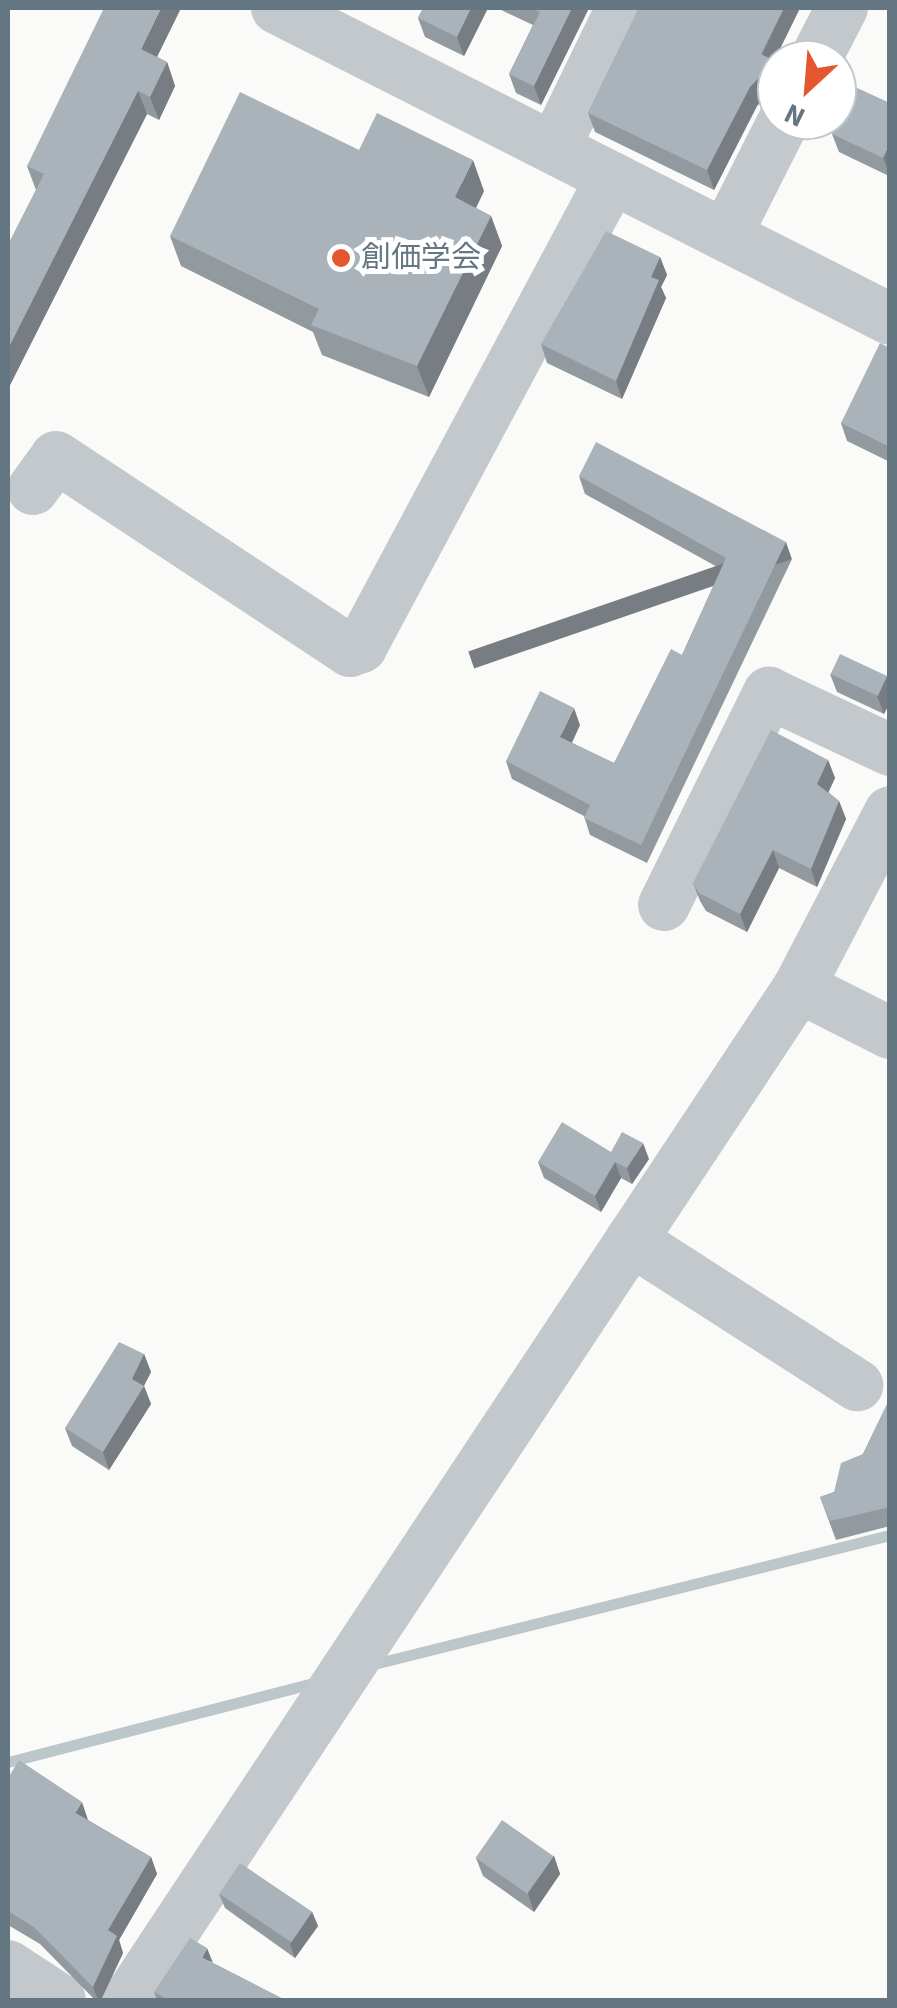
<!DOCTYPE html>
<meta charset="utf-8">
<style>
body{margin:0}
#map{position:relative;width:897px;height:2008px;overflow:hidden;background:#fafaf8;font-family:"Source Sans 3","Noto Sans JP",sans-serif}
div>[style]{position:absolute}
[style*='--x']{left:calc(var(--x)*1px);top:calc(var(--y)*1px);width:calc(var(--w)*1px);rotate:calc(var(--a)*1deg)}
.stream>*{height:11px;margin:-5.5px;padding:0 5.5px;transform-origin:5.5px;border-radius:5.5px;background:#bbc7cb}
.minor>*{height:52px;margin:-26px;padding:0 26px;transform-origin:26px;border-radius:26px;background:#c3c8cc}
.wall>*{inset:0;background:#929a9f}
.shaded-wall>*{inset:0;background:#777d82;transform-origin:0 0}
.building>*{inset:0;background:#aab3b9;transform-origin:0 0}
.dots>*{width:28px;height:28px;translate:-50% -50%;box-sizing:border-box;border:5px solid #fff;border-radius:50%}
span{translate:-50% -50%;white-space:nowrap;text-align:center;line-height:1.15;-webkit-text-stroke:10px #fff;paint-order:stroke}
.poi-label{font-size:30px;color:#657683}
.left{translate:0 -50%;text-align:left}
.frame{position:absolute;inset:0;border:10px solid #657683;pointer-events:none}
.north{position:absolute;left:757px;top:40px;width:100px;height:100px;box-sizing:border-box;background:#fff;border:2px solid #c1c8cd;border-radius:50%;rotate:206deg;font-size:28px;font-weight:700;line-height:40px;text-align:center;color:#657683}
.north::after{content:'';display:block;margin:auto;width:35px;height:45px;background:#e4572e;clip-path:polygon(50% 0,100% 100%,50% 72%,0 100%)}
</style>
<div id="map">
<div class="stream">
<i style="--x:374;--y:1664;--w:532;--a:-14.04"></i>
<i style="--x:8;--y:1762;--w:320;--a:-14.5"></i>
</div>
<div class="minor">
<i style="--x:277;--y:8;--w:687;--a:26.9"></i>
<i style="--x:815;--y:60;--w:59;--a:-62.6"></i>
<i style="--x:554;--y:148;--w:156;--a:-64.1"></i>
<i style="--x:726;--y:235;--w:129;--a:-63.2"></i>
<i style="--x:33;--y:489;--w:39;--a:-54"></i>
<i style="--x:56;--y:457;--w:352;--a:33.4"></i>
<i style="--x:350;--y:651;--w:12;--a:-20"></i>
<i style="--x:361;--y:647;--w:532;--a:-61.85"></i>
<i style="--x:664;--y:905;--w:237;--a:-63.7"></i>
<i style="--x:769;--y:693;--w:134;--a:25.2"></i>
<i style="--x:799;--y:987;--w:102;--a:26.8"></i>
<i style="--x:631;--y:1240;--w:269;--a:32.7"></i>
<i style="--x:8;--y:1966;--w:62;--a:33.2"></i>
<i style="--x:128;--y:2000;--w:1215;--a:-56.48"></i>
<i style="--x:799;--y:987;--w:197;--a:-62.5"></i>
</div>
<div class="wall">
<i style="clip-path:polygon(181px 8px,157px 57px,167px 62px,175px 86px,159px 120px,147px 114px,8px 389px,8px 245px,36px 190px,27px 166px)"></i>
<i style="clip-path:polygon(423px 8px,488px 8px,464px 56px,425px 37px,418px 18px)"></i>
<i style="clip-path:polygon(497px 8px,589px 8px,541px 105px,516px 93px,509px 74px,533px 25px)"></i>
<i style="clip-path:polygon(639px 8px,800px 8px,774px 61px,757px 106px,714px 190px,595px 132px,588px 113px)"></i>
<i style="clip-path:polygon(890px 103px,889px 176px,839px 152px,832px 134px)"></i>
<i style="clip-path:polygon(359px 150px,484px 191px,476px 208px,491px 216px,502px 246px,429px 397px,322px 355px,313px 332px,181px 266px,170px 236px)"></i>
<i style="clip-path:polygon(660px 257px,667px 275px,661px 287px,666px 298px,622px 399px,547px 363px,541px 344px)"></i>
<i style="clip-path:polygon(890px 348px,890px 462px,847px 441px,841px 423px)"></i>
<i style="clip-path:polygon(579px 476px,792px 559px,647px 863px,590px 835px,584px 816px,512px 779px,506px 761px,580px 725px,572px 743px,614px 763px,682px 655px,721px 569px,585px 494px)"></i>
<i style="clip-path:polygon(830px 674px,887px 676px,890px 684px,890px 702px,884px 714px,837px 692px)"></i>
<i style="clip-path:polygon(828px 760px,835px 778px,828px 792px,839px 801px,846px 819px,817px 887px,779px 868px,747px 932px,706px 911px,700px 901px,693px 883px)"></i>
<i style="clip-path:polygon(611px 1152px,649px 1159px,632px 1184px,621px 1178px,601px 1212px,544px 1178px,538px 1162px)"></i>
<i style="clip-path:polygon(144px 1354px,151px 1372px,144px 1386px,151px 1404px,109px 1470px,72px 1446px,65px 1428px)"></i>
<i style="clip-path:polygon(890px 1398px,890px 1526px,836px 1540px,820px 1497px,834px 1492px,863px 1454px)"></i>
<i style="clip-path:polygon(8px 1778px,88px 1820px,151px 1857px,157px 1874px,119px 1940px,123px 1953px,101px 2000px,95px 2000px,40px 1944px,8px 1925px)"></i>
<i style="clip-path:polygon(554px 1856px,560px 1874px,534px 1912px,483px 1876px,476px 1858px)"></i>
<i style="clip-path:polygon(219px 1894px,312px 1912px,318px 1926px,295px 1958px,225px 1908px)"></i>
<i style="clip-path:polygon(213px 1963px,285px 2000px,157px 2000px,154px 1992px)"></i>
</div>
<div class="shaded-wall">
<i style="clip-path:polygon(161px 8px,181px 8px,149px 73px,141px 49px)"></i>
<i style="clip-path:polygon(471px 8px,488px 8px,464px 56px,457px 37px)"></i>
<i style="clip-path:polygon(572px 8px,589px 8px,541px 105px,534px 86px)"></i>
<i style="clip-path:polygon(784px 8px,800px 8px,773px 63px,775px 61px,777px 67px,777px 86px,757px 106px,714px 190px,707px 170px)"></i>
<i style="clip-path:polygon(167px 62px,175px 86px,159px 120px,150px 97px)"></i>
<i style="clip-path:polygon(138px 91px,147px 114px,8px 389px,8px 349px)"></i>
<i style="clip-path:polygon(890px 143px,890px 175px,883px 158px)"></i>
<i style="clip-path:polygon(473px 160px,484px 191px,466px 228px,455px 197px)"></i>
<i style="clip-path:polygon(491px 216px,502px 246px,429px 397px,417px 366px)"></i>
<i style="clip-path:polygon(660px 257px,667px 275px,661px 287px,666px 298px,622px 399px,616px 381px,651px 277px)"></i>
<i style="left:786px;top:542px;width:18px;height:336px;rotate:71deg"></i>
<i style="clip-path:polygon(887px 676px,890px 684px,890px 702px,884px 714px,877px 696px)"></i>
<i style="clip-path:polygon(574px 708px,580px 725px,566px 754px,560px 737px)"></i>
<i style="clip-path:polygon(828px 760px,835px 778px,824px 802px,817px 784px)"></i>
<i style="clip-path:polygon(839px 801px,846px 819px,817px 887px,811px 869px)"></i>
<i style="clip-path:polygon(773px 850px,779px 868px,747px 932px,740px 914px)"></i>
<i style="clip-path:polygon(643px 1143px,649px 1159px,632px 1184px,627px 1168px)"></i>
<i style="clip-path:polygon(615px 1162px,621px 1178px,601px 1212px,595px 1196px)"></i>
<i style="clip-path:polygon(144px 1354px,151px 1372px,142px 1389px,144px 1386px,151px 1404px,109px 1470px,103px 1452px,132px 1379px)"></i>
<i style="clip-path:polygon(82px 1802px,88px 1820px,75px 1813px)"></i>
<i style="clip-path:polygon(554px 1856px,560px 1874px,534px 1912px,528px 1893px)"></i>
<i style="clip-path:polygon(151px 1857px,157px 1874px,119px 1940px,123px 1953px,101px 2000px,98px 2000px,93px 1987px,108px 1930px)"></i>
<i style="clip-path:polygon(312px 1912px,318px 1926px,295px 1958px,290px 1944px)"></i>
<i style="clip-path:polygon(207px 1948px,213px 1963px,202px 1958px)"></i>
</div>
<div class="building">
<i style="clip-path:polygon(104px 8px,161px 8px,141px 49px,167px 62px,150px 97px,138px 91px,8px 349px,8px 245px,44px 174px,27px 166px)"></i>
<i style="clip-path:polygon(423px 8px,471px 8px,457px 37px,418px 18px)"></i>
<i style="clip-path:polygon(530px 8px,572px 8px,534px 86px,509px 74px,540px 12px)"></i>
<i style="clip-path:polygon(639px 8px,784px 8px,761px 54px,775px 61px,750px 87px,707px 170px,588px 113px)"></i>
<i style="clip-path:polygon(855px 87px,890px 103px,890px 143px,883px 158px,832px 134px)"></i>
<i style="clip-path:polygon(240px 92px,359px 150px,377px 113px,473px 160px,455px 197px,491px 216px,417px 366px,311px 325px,319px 309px,170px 236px)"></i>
<i style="clip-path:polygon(606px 231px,660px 257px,651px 277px,659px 280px,616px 381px,541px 344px)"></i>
<i style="clip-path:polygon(880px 343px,890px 348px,890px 447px,841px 423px)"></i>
<i style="clip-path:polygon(596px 442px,786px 542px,641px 845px,584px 818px,590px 805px,506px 761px,540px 691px,574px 708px,560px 737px,614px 763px,671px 649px,682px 655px,726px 558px,579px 476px)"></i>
<i style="left:840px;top:654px;width:52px;height:22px;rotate:25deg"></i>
<i style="clip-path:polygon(771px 730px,828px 760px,817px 784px,839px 801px,811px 869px,773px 850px,740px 914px,699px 893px,693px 883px)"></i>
<i style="clip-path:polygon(562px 1122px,611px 1152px,622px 1132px,643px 1143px,627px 1168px,615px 1162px,595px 1196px,538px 1162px)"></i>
<i style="clip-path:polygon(119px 1342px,144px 1354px,132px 1379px,144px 1386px,103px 1452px,65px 1428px)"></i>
<i style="clip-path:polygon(890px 1398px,890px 1507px,830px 1521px,820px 1497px,834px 1492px,841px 1463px,863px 1454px)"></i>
<i style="clip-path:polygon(19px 1760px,82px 1802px,75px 1813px,151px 1857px,108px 1930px,117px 1936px,93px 1987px,34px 1927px,8px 1911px,8px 1778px)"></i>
<i style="left:502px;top:1820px;width:63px;height:46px;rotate:35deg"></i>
<i style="left:240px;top:1863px;width:87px;height:37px;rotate:34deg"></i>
<i style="clip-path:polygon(190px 1938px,207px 1948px,202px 1958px,285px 2000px,168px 2000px,154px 1992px)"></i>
</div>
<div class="dots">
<i style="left:341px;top:258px;background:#e4572e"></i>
</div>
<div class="poi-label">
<span class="left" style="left:361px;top:258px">創価学会</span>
</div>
<div class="frame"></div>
<div class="north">N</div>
</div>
